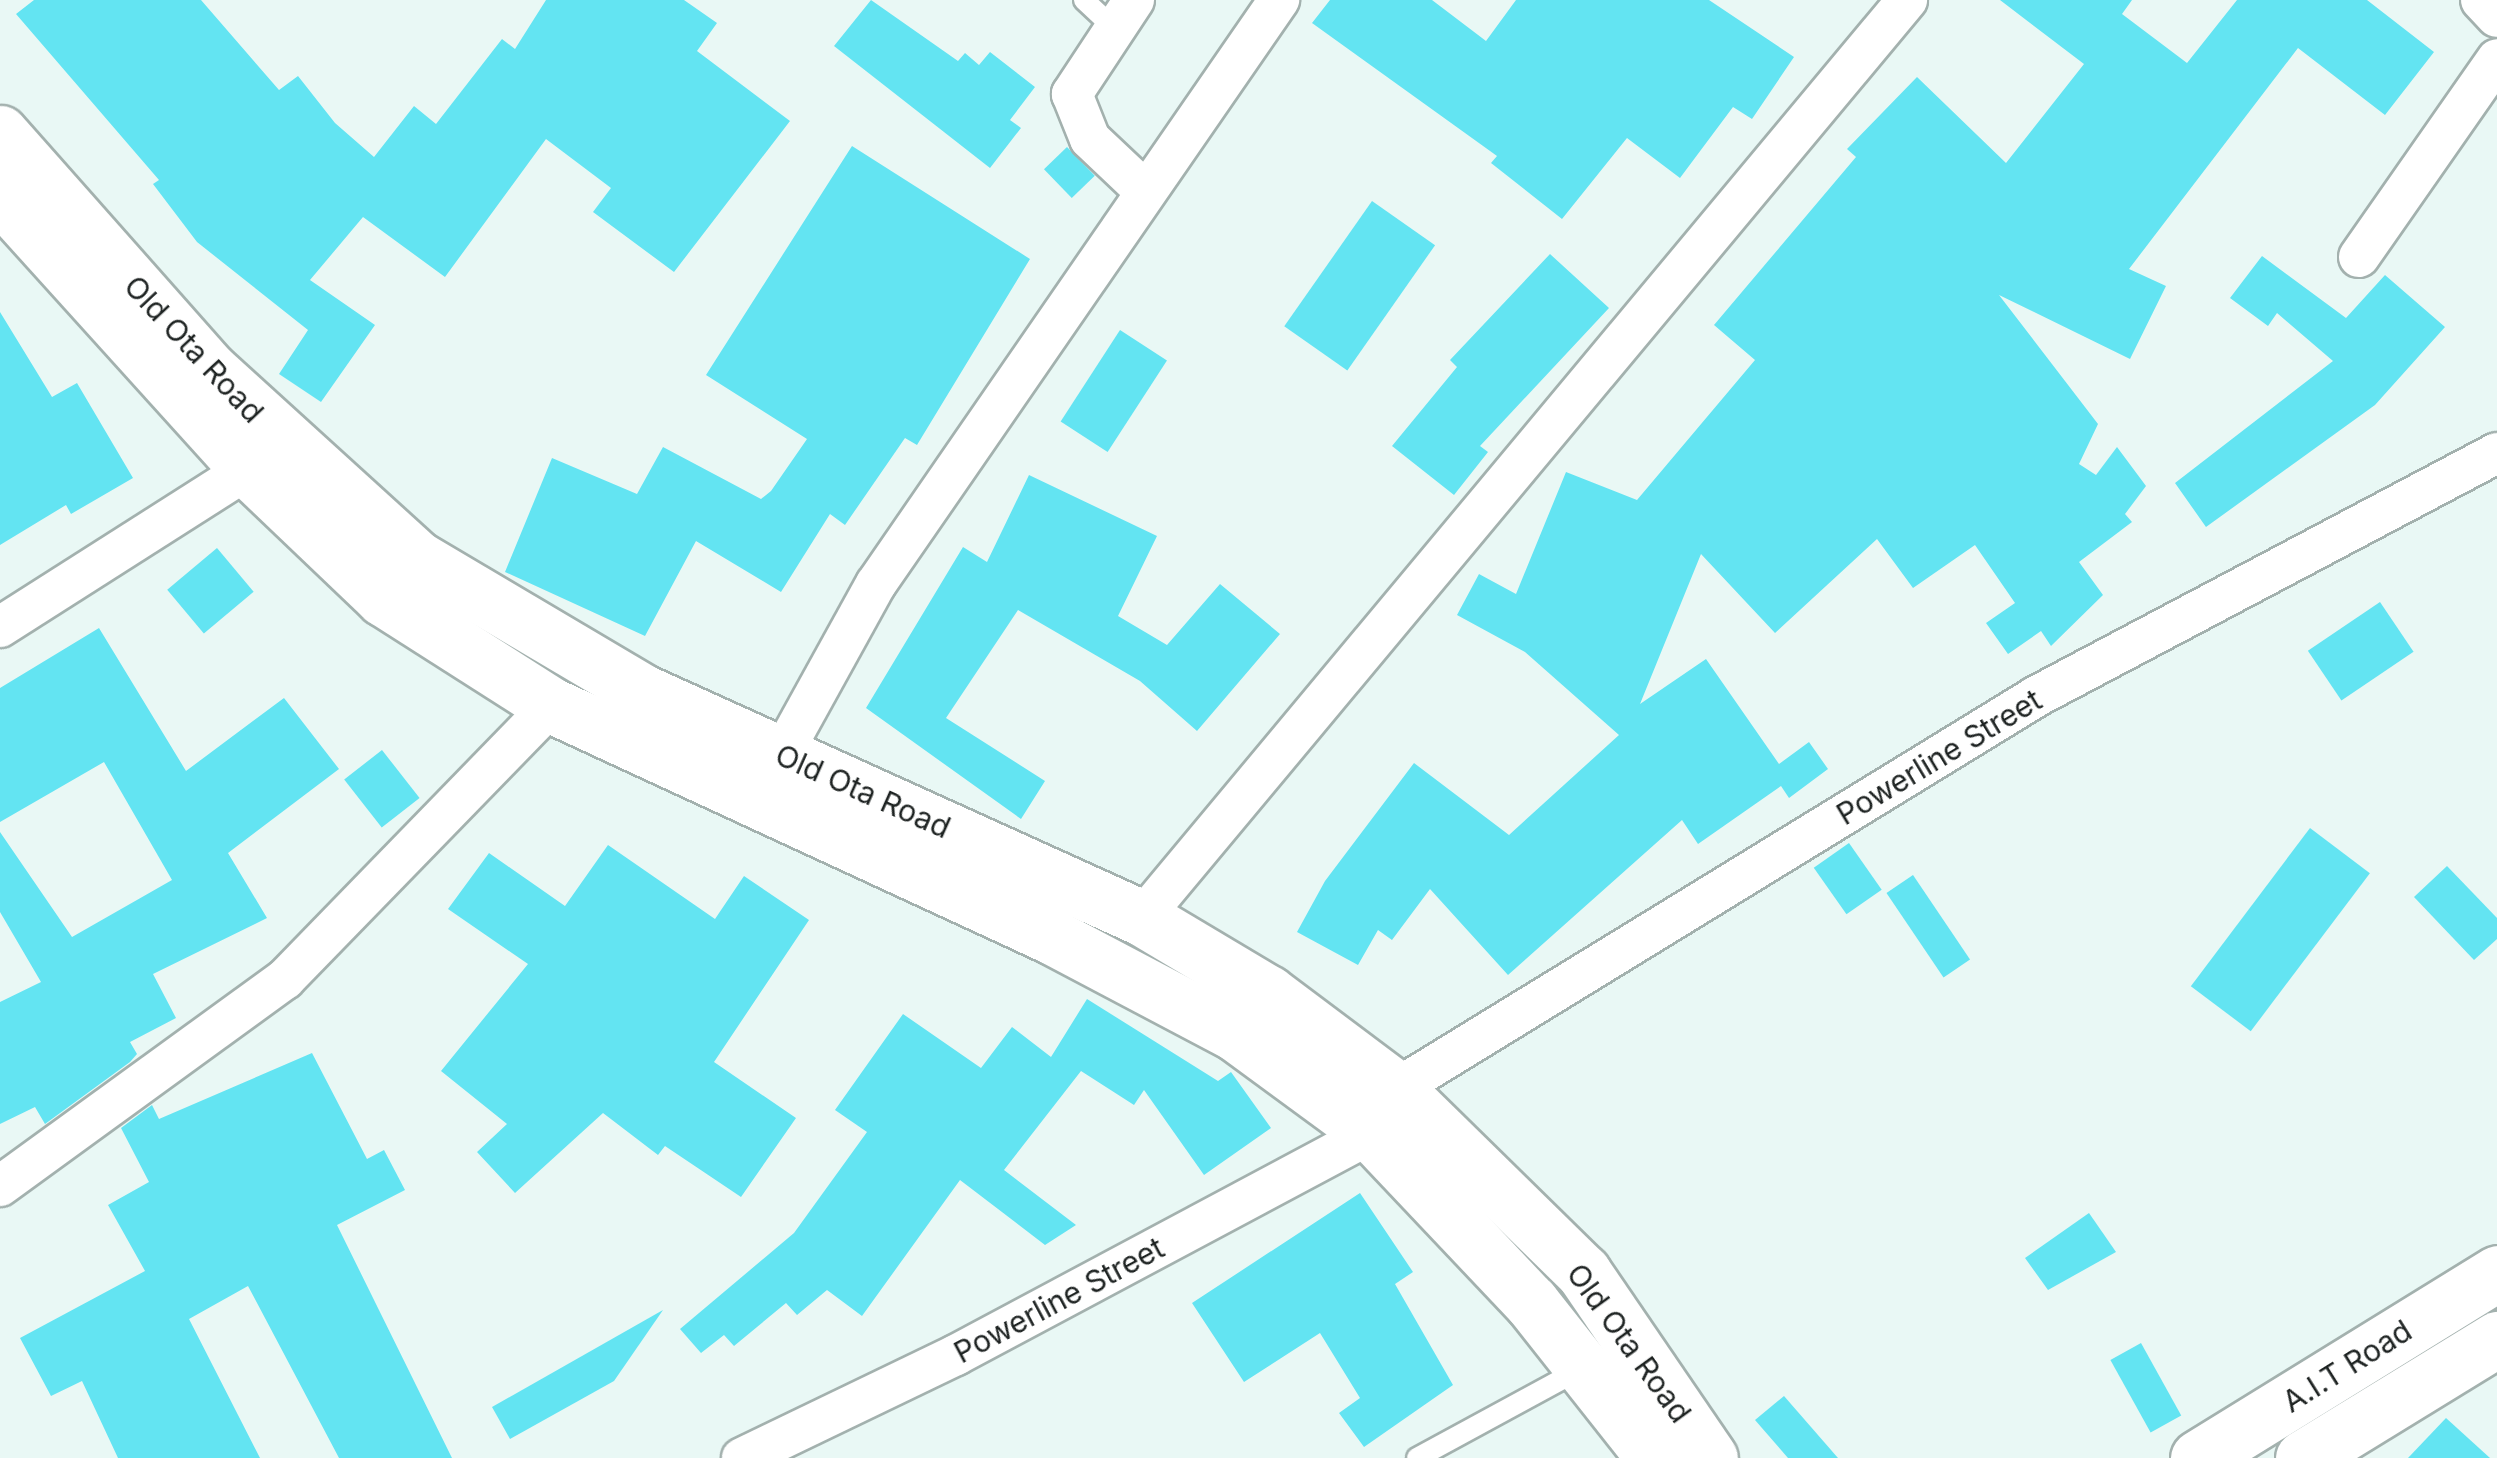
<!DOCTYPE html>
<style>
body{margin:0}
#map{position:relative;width:2497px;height:1458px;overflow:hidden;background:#e9f8f5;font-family:Inter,sans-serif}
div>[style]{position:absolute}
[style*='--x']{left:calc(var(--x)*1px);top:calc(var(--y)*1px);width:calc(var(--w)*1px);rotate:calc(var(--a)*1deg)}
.building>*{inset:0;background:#63e4f2;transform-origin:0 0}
.roads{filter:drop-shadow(2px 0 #a3b1ae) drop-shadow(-2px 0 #a3b1ae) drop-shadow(0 2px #a3b1ae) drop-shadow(0 -2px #a3b1ae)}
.lane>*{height:20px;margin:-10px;padding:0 10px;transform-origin:10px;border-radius:10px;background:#fff}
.street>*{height:40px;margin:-20px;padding:0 20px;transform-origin:20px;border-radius:20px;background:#fff}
.secondary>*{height:55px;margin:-27.5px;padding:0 27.5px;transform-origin:27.5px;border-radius:27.5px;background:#fff}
span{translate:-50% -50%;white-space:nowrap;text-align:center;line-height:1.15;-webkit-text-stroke:8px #fff;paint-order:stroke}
.street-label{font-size:30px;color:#1e2322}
</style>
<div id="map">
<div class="building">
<i style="clip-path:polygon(34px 0,201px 0,279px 90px,298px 76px,335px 123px,374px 157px,414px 106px,436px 124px,502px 39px,515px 49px,546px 0,684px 0,717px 23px,697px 51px,790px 121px,674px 272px,593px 212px,611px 188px,546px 139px,445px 277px,363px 217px,310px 280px,375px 325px,321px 402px,279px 374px,308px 330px,197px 242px,153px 184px,159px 180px,16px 14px)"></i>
<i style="clip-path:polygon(871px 0,958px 61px,965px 53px,979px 65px,990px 52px,1035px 87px,1010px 120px,1021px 128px,990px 168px,834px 46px)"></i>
<i style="clip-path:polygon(1330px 0,1432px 0,1486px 41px,1516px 0,1709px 0,1794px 57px,1752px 119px,1733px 107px,1680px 178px,1627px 138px,1562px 219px,1491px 163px,1497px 156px,1312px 23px)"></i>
<i style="clip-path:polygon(2000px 0,2132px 0,2122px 14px,2187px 63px,2237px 0,2367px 0,2434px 52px,2385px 115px,2298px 48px,2129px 269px,2166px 286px,2130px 359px,1999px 295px,2098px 424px,2079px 464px,2096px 475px,2117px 447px,2146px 486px,2125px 514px,2132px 522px,2079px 562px,2103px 595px,2051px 646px,2041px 631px,2008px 654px,1986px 623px,2015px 603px,1975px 545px,1913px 588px,1877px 539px,1775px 633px,1701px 554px,1640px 704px,1706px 659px,1779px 764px,1809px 742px,1828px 769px,1789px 798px,1781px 786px,1698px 844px,1682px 820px,1508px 975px,1430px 889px,1392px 940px,1378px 930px,1358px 965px,1297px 932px,1325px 881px,1414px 763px,1509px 835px,1619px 735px,1525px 652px,1457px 615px,1479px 574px,1516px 594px,1566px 472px,1637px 500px,1755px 360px,1714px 325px,1856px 157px,1847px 149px,1917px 77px,2006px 163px,2084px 64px)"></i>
<i style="clip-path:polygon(852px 146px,1030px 259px,917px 445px,905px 438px,845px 525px,830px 514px,781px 592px,696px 541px,645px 636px,505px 572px,552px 458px,637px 494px,663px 447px,761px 499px,771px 491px,807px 439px,706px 375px)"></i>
<i style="left:1067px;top:147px;width:40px;height:32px;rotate:46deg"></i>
<i style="left:1372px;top:201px;width:77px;height:153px;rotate:35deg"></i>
<i style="clip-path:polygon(1550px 254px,1609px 308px,1480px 446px,1488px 452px,1454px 495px,1392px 446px,1457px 367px,1450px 360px)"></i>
<i style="clip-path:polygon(2262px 256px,2346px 318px,2385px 275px,2445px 327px,2375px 405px,2206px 527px,2175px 483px,2333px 361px,2277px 313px,2268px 326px,2230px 298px)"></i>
<i style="clip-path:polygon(0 312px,52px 397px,77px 383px,133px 478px,71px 514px,66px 505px,0 545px)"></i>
<i style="left:1120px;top:330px;width:56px;height:109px;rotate:33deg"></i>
<i style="clip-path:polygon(1029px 475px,1157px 536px,1118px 616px,1167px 645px,1220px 584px,1280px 634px,1197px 731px,1140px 681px,1018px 610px,946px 718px,1045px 781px,1021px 819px,866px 708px,963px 547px,987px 562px)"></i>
<i style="left:217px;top:548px;width:57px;height:65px;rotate:50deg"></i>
<i style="left:2380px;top:602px;width:60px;height:87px;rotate:56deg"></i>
<i style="clip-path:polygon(99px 628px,186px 771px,284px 698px,339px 769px,228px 853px,267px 918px,153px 974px,176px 1018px,130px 1042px,137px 1054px,130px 1062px,45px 1124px,35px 1107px,0 1124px,0 1002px,41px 982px,0 912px,0 832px,72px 937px,172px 880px,104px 762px,0 822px,0 688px)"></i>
<i style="left:382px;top:750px;width:61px;height:48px;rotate:52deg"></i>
<i style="left:2310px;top:828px;width:75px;height:198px;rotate:37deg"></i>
<i style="left:1849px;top:843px;width:57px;height:43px;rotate:55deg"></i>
<i style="clip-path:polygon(608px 845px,715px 919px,744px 876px,809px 920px,714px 1062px,796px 1118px,741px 1197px,665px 1146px,658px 1155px,603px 1113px,515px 1193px,477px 1152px,507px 1124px,441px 1071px,528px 964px,448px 909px,489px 853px,565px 906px)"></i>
<i style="clip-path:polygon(2447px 866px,2497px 918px,2497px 939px,2474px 960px,2414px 897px)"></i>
<i style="left:1913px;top:875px;width:102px;height:32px;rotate:56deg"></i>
<i style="clip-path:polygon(1087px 999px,1218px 1081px,1231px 1072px,1271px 1128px,1204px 1175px,1144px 1090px,1134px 1105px,1081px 1071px,1004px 1170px,1076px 1225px,1045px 1245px,960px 1180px,862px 1316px,827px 1290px,797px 1315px,786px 1303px,734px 1346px,724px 1335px,701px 1353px,680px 1329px,794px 1233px,867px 1132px,835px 1110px,903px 1014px,981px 1068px,1012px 1027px,1051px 1057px)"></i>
<i style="clip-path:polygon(312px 1053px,367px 1159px,384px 1150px,405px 1190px,337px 1225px,452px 1458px,339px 1458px,248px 1286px,189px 1319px,260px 1458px,118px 1458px,82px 1381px,51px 1396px,20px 1338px,145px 1271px,108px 1205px,149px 1182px,121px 1128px,152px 1105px,159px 1119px)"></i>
<i style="clip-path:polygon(1360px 1193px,1413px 1272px,1395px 1284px,1453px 1385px,1364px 1447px,1339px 1413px,1360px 1398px,1320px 1333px,1244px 1382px,1192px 1303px)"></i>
<i style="clip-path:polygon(2089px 1213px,2116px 1252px,2048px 1290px,2025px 1258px)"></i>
<i style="clip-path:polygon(663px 1310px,614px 1381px,510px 1439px,492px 1407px)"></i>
<i style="left:2141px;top:1343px;width:83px;height:35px;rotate:61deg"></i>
<i style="clip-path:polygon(1784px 1396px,1838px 1458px,1788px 1458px,1755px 1420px)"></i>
<i style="clip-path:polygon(2446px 1418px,2490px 1458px,2408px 1458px)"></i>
</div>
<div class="roads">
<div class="lane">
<i style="--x:1084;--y:0;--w:41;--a:43"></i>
<i style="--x:1417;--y:1458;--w:187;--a:-28.5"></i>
</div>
<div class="street">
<i style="--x:1134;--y:0;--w:113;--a:123.4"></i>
<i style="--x:1072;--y:94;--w:48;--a:68.2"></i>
<i style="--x:1090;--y:139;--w:74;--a:43.4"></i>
<i style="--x:2481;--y:0;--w:23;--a:47"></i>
<i style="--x:2359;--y:257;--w:241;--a:-55.1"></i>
<i style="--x:0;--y:627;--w:294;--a:-32.5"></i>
<i style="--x:782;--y:754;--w:194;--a:-61.1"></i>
<i style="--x:876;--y:584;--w:710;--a:-55.39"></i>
<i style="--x:1142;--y:918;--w:1195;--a:-50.19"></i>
<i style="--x:1396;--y:1089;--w:752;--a:-31.51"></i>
<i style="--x:2037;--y:696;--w:520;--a:-27.85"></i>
<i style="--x:0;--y:1186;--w:352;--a:-36"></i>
<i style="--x:285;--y:979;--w:382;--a:-45.8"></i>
<i style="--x:742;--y:1458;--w:237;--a:-25.7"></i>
<i style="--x:956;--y:1355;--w:471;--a:-28.1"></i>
</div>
<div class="secondary">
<i style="--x:0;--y:133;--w:317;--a:48.5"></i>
<i style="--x:210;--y:370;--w:281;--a:42.3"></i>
<i style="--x:418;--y:559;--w:264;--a:30.6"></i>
<i style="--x:645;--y:693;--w:546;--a:24.36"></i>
<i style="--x:1142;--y:918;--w:147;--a:30.8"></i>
<i style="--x:1268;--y:993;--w:160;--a:36.9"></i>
<i style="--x:1396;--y:1089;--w:262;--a:44.4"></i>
<i style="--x:1583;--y:1272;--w:225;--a:55.7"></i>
<i style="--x:0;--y:195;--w:370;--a:47.9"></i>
<i style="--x:248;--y:469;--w:187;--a:43.7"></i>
<i style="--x:383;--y:598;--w:199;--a:32.5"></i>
<i style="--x:551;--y:705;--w:551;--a:24.8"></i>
<i style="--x:1051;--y:936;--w:208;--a:27.8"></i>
<i style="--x:1235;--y:1033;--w:169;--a:36.3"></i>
<i style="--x:1371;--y:1133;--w:233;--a:46.6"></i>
<i style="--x:1531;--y:1302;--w:199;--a:51.7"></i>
<i style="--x:2198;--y:1458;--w:352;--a:-31.7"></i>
<i style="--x:2303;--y:1458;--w:228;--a:-31.5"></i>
</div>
</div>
<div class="street-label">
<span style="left:194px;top:349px;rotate:47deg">Old Ota Road</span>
<span style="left:1939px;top:757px;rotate:-31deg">Powerline Street</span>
<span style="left:863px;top:791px;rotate:24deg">Old Ota Road</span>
<span style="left:1059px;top:1300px;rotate:-28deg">Powerline Street</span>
<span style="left:1629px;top:1343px;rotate:54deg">Old Ota Road</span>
<span style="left:2347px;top:1366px;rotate:-32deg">A.I.T Road</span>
</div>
</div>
